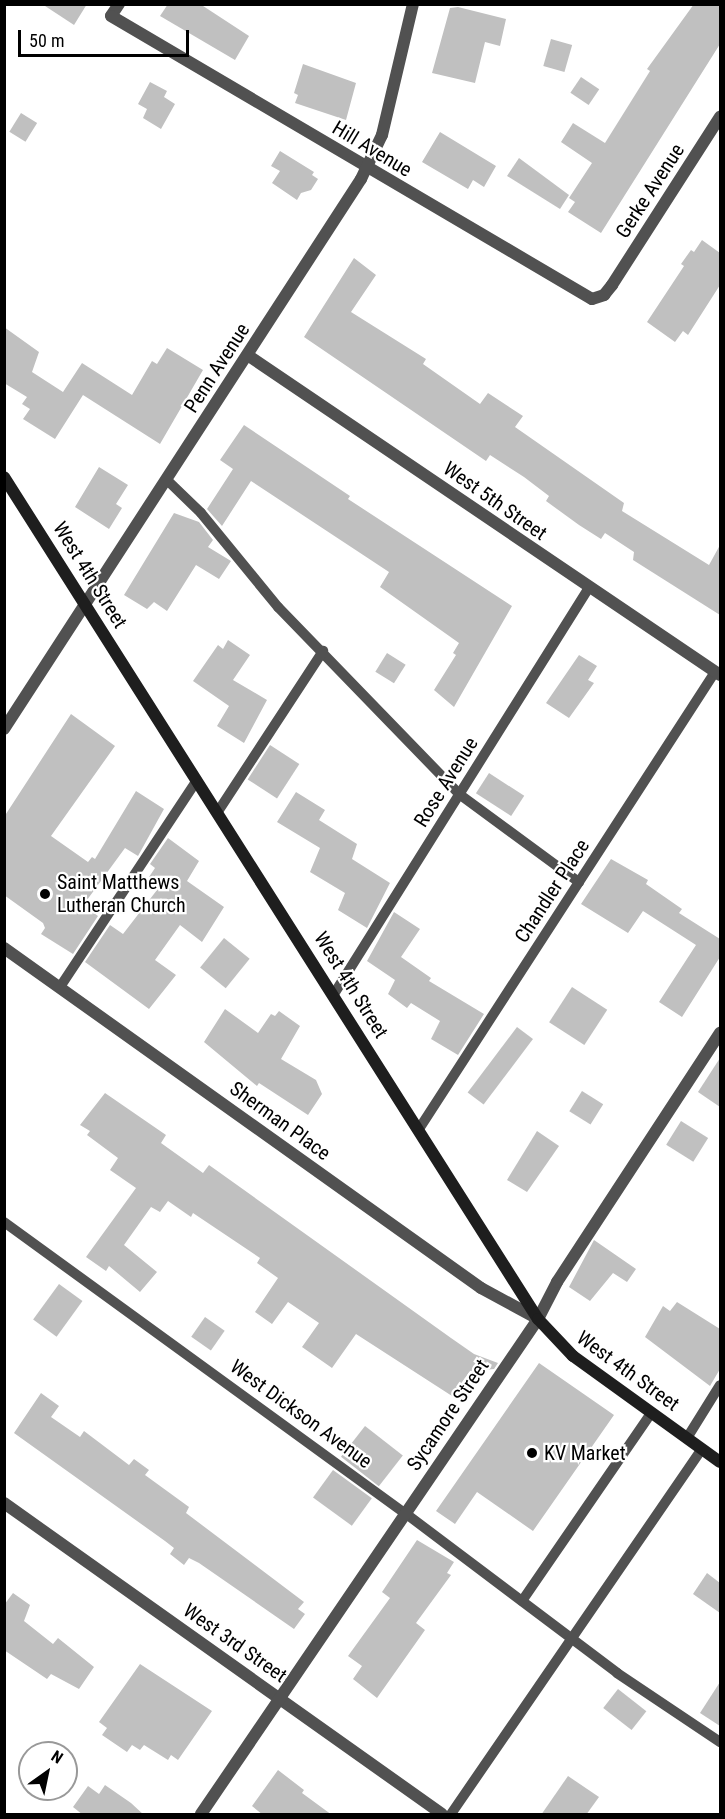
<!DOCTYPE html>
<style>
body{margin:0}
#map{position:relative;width:725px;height:1819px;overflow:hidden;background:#fff;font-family:"Roboto Condensed",sans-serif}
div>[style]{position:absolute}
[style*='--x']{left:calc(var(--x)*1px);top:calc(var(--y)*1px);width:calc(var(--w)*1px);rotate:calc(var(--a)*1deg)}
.building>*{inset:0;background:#c0c0c0;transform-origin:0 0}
.service>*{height:10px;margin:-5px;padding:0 5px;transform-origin:5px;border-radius:5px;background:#515151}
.minor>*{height:12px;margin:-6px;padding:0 6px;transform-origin:6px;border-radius:6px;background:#515151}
.secondary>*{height:12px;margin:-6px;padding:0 6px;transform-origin:6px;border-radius:6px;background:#1e1e1e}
.dots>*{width:16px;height:16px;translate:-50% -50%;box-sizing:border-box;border:3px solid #fff;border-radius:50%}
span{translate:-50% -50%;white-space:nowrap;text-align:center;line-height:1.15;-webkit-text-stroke:4.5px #fff;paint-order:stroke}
.street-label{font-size:20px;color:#000}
.poi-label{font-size:20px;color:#000}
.left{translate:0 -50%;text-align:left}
.frame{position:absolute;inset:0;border:6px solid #000;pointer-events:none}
.north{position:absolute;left:18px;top:1741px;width:60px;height:60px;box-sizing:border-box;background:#fff;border:2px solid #999;border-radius:50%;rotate:33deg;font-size:16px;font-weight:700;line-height:24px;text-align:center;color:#000}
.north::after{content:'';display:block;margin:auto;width:21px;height:27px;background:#000;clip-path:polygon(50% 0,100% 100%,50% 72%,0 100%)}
.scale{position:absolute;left:18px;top:30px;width:171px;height:27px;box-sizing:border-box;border:3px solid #000;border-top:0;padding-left:8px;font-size:18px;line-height:21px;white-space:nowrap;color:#000;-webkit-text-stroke:4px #fff;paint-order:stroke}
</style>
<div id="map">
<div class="building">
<i style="clip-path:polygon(42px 4px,87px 4px,74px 25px)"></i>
<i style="clip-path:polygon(168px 4px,200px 4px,249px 36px,235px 60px,160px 16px)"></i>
<i style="clip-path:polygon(694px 4px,720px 4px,720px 44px,601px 233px,568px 212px,575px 202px,569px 198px,592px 163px,561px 142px,573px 123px,605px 143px,650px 71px,647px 69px)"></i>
<i style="clip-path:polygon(458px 7px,506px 19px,500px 46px,485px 42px,475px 83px,432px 73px,450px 8px)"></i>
<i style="left:551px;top:39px;width:22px;height:28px;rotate:16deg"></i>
<i style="clip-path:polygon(303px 64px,356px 83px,346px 120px,295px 103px,298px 95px,294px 93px)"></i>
<i style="left:581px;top:77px;width:22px;height:19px;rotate:34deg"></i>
<i style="clip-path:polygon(150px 82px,167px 91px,164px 97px,175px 104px,161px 129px,143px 118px,147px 109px,138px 104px)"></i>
<i style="left:21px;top:113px;width:19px;height:22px;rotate:32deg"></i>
<i style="clip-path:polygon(440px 132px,496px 166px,484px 187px,473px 180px,468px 189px,422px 162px)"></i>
<i style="clip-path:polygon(280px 151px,314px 172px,312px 175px,318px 179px,311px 190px,301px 193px,297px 200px,272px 183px,280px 171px,271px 166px)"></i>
<i style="clip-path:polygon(519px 158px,569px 195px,560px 209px,507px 176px)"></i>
<i style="clip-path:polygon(702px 240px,720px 253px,720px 285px,688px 335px,683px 331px,675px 342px,647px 322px,684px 266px,681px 264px,691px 250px,694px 252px)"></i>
<i style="clip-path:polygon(354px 258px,376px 275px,351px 312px,426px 359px,423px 364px,480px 404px,488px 393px,523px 416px,515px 427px,624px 503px,622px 511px,709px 565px,720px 545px,720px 615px,633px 560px,634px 552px,605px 533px,601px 539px,579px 525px,546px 501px,549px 496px,524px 477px,490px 455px,486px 461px,304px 337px)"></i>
<i style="clip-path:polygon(4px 327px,39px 352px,32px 372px,63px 392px,82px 363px,132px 395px,152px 361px,157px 364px,167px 348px,203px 370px,160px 444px,83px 395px,55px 439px,23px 419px,30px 409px,22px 404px,27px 397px,4px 383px)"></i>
<i style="clip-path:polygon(244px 425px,350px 496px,348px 499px,512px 606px,454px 707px,434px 690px,456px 655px,453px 653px,459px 643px,380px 587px,389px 572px,251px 481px,222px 526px,207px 509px,233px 469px,220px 460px)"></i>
<i style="clip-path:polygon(99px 467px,128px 485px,116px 504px,122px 508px,109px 529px,75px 507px)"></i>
<i style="clip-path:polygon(174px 513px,199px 522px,213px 540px,208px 547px,231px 561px,219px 579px,196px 565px,167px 611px,154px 602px,147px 609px,124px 595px)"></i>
<i style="clip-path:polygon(228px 640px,250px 655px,233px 680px,267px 700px,244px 743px,217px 726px,229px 706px,193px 681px,218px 645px,223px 649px)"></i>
<i style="left:387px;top:653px;width:22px;height:22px;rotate:32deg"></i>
<i style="clip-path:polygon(579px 655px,597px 666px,588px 680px,594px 683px,569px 718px,546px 703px)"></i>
<i style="clip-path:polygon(71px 714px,115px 746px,51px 836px,88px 862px,92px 857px,95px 859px,136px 791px,164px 809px,138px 856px,125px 848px,87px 900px,98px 907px,94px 913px,98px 916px,73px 954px,41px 934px,45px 928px,43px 923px,4px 895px,4px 817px)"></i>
<i style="left:270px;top:745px;width:35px;height:41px;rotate:33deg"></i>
<i style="left:489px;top:773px;width:42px;height:24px;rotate:33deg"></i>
<i style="clip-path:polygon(296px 792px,325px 810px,319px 820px,357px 844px,352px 859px,390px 883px,367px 928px,338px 910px,345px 893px,310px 872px,320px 848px,277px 822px)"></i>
<i style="clip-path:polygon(168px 838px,199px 861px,187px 881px,224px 907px,202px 942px,180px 925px,155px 960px,176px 975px,149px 1009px,85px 962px,110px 925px,123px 934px,157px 890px,153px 887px,157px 883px,149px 877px,155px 868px,150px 864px)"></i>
<i style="clip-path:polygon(611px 859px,648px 880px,646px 884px,682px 909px,679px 913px,720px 939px,720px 957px,682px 1017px,659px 1002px,696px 945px,643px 911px,628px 933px,581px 904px)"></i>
<i style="clip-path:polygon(394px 912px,420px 929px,401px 957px,431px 978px,429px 981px,484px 1014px,458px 1055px,431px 1039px,440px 1021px,411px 1003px,407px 1008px,388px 994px,395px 980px,367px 961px)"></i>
<i style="left:224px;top:938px;width:33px;height:38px;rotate:39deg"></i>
<i style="left:572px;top:987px;width:42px;height:42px;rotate:33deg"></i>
<i style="clip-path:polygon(225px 1009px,258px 1033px,271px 1014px,275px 1016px,279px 1011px,300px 1026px,281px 1059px,316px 1080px,322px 1094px,308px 1115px,259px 1083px,257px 1086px,204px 1042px)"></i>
<i style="left:517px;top:1027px;width:20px;height:82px;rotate:37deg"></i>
<i style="clip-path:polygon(720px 1058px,720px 1107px,698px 1092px)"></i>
<i style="left:582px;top:1091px;width:25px;height:24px;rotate:32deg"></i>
<i style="clip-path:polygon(105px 1093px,166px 1135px,161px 1143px,203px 1173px,209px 1165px,451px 1338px,474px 1354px,498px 1363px,494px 1369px,470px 1371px,452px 1396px,356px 1334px,332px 1368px,302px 1347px,319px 1323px,288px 1302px,272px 1324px,255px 1312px,278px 1278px,257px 1263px,260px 1258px,193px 1213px,191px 1217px,168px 1201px,160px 1212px,151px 1207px,124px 1245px,157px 1272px,140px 1292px,109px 1266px,106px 1271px,86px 1257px,136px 1188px,110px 1170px,118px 1158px,87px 1135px,90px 1131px,80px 1125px)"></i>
<i style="left:681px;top:1121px;width:32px;height:28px;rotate:32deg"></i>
<i style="clip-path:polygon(537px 1131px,559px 1146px,527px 1192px,507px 1180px)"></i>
<i style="clip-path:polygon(594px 1240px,636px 1269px,627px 1282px,613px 1273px,590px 1301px,569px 1287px)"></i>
<i style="left:59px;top:1284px;width:29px;height:44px;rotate:36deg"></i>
<i style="clip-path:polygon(677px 1302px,720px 1329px,720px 1369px,710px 1386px,645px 1337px,663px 1306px,670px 1311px)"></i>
<i style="left:205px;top:1317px;width:24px;height:24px;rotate:35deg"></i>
<i style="clip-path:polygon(539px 1363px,614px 1415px,533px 1531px,477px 1492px,455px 1524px,436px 1511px)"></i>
<i style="clip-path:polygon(41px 1393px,59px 1406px,51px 1417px,80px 1437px,84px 1431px,129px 1465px,134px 1459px,149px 1470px,145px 1475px,189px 1507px,186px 1513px,304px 1602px,298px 1609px,305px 1614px,294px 1629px,199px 1563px,189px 1558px,184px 1565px,170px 1554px,174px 1548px,165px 1541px,14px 1433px)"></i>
<i style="left:365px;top:1426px;width:48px;height:39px;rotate:38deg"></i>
<i style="left:333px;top:1470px;width:48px;height:34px;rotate:36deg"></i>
<i style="clip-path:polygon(417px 1540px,454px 1562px,447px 1573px,451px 1575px,416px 1623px,425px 1630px,377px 1698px,353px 1679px,362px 1666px,348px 1656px,390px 1598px,382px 1592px)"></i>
<i style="clip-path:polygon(707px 1573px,720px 1583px,720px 1613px,693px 1594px)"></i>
<i style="clip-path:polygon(13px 1593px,30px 1605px,24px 1621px,53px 1644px,58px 1638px,94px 1667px,79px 1689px,51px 1674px,47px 1679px,4px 1650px,4px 1605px)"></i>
<i style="clip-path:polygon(140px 1664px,212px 1711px,178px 1760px,171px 1755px,168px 1760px,144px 1745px,140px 1750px,132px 1745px,127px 1752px,102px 1735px,107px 1728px,99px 1722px)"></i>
<i style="clip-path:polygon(720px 1682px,720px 1726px,700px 1713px)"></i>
<i style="left:618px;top:1689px;width:36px;height:24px;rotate:38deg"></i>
<i style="clip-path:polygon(278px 1770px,304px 1790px,302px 1793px,332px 1815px,263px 1815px,252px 1806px)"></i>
<i style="clip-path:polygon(568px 1776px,599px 1797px,586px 1815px,541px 1815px)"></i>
<i style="clip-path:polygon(105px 1785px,131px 1803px,144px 1815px,83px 1815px,73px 1807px,88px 1786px,99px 1794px)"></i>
</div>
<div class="service">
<i style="--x:167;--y:480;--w:47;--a:44.1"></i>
<i style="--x:201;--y:513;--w:122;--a:50.7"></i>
<i style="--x:278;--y:607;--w:260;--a:45.9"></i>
<i style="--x:459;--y:794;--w:149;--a:36.3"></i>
<i style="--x:217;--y:813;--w:194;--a:-56.8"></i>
<i style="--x:60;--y:987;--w:248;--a:-56.5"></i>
<i style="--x:334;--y:994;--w:478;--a:-57.9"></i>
<i style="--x:419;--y:1129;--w:544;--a:-57.07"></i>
<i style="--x:4;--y:1222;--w:495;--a:36"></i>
<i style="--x:405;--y:1513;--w:266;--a:37"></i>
<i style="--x:617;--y:1673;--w:124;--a:33.8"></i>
<i style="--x:687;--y:1438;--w:62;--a:-58.1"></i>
<i style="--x:522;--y:1601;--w:228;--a:-55.5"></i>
<i style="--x:451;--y:1814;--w:443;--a:-55.5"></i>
</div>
<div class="minor">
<i style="--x:119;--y:4;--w:14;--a:124"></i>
<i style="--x:111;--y:16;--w:558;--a:30.47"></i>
<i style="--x:592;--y:299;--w:13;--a:-18"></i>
<i style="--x:604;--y:295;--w:13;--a:-51"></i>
<i style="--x:612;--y:285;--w:200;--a:-57.3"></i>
<i style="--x:249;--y:356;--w:569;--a:34.11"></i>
<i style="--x:4;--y:729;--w:656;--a:-57.01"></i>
<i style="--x:361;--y:179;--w:49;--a:-64.5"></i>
<i style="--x:382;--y:135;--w:135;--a:-76.7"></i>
<i style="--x:4;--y:948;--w:586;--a:35.48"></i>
<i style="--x:481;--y:1288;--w:65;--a:28.5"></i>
<i style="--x:4;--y:1503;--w:537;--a:35.38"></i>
<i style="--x:201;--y:1814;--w:599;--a:-55.75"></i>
<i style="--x:538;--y:1319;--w:42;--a:-62.8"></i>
<i style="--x:557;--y:1282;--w:298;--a:-56.8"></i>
</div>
<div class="secondary">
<i style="--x:4;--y:477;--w:997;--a:57.62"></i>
<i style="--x:538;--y:1319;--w:51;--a:46.6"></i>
<i style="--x:573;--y:1356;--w:181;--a:35.8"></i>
</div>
<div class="dots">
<i style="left:45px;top:894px;background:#000"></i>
<i style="left:532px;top:1453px;background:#000"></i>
</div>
<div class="street-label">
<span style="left:372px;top:149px;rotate:31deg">Hill Avenue</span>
<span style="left:650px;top:191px;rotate:-57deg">Gerke Avenue</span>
<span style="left:217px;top:368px;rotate:-57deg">Penn Avenue</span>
<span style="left:495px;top:501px;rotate:35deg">West 5th Street</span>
<span style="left:90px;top:575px;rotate:58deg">West 4th Street</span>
<span style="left:446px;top:782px;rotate:-58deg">Rose Avenue</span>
<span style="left:552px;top:891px;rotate:-57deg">Chandler Place</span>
<span style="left:351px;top:985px;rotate:58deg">West 4th Street</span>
<span style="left:280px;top:1121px;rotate:36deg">Sherman Place</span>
<span style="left:628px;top:1371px;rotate:36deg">West 4th Street</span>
<span style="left:301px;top:1414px;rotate:36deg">West Dickson Avenue</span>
<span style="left:448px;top:1415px;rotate:-56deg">Sycamore Street</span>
<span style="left:235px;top:1643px;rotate:35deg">West 3rd Street</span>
</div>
<div class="poi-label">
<span class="left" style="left:57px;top:894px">Saint Matthews<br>Lutheran Church</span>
<span class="left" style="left:544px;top:1453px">KV Market</span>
</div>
<div class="frame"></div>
<div class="north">N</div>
<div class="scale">50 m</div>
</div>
